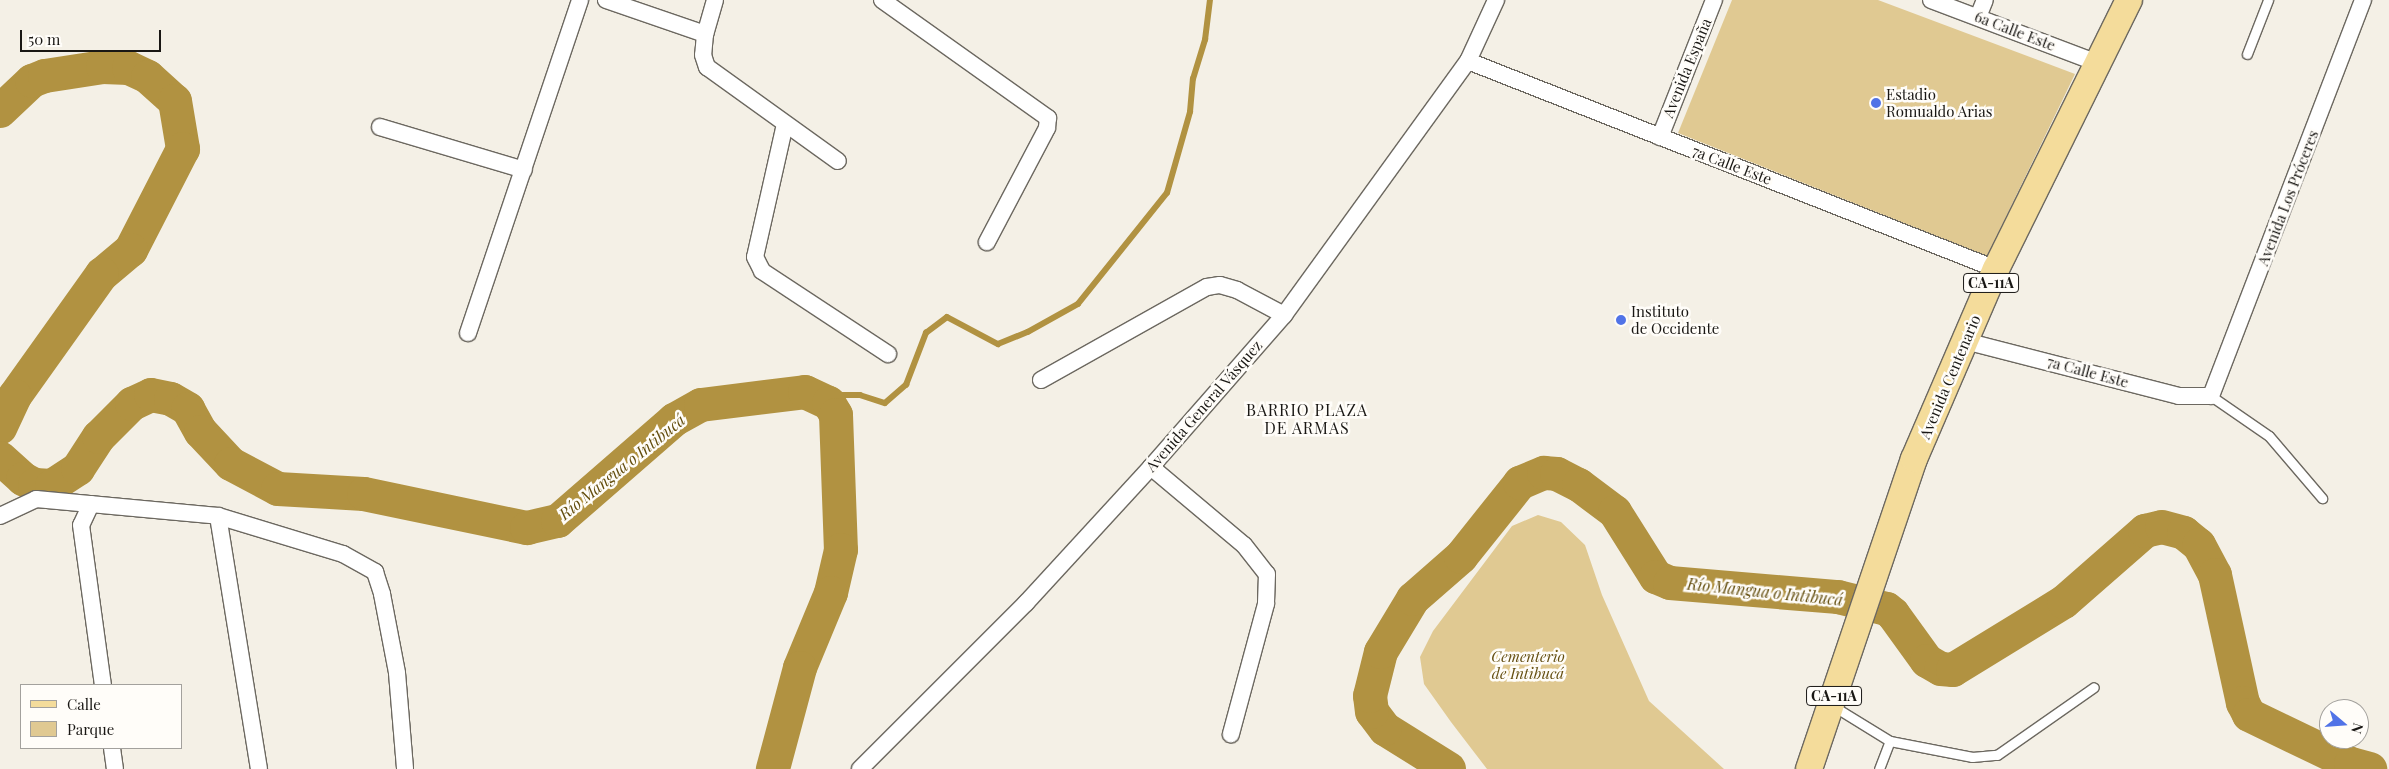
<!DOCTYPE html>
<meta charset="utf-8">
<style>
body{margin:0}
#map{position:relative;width:2389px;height:769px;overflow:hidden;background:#f4f0e6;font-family:"Playfair Display",serif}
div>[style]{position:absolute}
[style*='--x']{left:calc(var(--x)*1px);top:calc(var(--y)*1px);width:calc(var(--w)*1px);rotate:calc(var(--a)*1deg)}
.green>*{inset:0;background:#e0c992}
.stream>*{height:5.5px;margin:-2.75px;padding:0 2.75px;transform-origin:2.75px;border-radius:2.75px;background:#b19241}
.river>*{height:34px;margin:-17px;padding:0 17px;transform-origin:17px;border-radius:17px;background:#b19241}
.roads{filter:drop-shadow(1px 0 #6c6860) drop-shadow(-1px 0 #6c6860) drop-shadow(0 1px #6c6860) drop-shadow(0 -1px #6c6860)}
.service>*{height:9px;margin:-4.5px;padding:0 4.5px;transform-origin:4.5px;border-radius:4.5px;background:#fff}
.minor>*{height:16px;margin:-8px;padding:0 8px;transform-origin:8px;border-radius:8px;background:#fff}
.primary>*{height:26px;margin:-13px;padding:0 13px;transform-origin:13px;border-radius:13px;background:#f4dc9b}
.dots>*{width:14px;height:14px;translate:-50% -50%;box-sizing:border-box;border:2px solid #fffdf9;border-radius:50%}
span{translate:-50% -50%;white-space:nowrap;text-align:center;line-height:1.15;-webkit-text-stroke:5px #fffdf9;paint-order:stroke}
.shield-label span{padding:1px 4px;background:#fffdf9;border:1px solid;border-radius:4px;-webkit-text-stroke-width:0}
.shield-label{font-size:14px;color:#191714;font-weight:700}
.street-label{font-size:15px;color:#191714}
.poi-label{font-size:15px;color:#191714}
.left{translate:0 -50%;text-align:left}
.park-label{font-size:15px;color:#654f11;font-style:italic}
.neighbourhood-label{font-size:16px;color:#191714;letter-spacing:1px}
.water-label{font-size:16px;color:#634d0d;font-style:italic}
.legend{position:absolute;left:20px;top:684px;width:162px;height:65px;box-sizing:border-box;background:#fffdf9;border:1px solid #a3a19d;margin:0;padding:6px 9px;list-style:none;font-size:15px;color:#191714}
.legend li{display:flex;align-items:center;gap:10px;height:25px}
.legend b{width:25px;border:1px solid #a3a19d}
.north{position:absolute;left:2319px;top:699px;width:50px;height:50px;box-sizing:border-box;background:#fffdf9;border:1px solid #a3a19d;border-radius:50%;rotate:108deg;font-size:14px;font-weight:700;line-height:20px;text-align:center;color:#191714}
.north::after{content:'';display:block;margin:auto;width:18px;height:22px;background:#5173e7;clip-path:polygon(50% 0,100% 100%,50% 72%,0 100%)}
.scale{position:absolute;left:20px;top:30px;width:141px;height:22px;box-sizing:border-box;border:2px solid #191714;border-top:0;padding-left:6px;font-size:15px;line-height:18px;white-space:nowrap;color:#191714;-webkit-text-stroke:4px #fffdf9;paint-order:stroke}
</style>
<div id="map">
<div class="green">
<i style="clip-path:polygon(1732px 0,1878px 0,2075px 74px,1987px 256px,1678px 133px)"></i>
<i style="clip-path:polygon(1538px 515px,1561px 522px,1585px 545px,1602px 595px,1649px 701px,1724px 769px,1487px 769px,1451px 722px,1424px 684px,1420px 657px,1433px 631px,1512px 526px)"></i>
</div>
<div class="stream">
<i style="--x:829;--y:403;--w:14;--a:-34"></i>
<i style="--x:841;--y:395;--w:19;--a:0"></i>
<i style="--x:860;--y:395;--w:26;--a:18"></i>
<i style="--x:885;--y:403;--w:28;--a:-41"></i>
<i style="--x:906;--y:385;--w:56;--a:-69"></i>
<i style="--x:926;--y:333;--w:26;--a:-37"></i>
<i style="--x:947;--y:317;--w:58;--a:27.9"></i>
<i style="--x:998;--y:344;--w:32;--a:-22"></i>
<i style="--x:1028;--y:332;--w:57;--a:-29.2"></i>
<i style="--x:1078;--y:304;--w:142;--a:-51.3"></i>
<i style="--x:1167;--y:193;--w:84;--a:-74.1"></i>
<i style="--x:1190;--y:112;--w:33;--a:-85"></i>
<i style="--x:1193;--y:79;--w:41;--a:-72.9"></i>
<i style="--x:1205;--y:40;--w:40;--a:-82.9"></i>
</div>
<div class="river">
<i style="--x:0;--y:111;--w:44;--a:-43.2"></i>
<i style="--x:32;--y:81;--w:14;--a:-21"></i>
<i style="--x:45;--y:76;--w:59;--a:-8.8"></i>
<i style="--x:103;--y:67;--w:26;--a:2"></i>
<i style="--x:129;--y:68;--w:21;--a:25"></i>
<i style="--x:148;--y:77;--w:36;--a:42"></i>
<i style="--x:175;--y:101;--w:49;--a:80.5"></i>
<i style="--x:183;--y:149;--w:114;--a:117.2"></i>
<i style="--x:131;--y:250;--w:38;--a:140"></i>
<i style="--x:102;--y:274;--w:150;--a:125.5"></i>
<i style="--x:15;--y:396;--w:35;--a:115"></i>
<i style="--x:0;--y:458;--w:31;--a:42"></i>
<i style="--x:23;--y:479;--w:13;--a:27"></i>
<i style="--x:35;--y:485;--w:17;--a:3"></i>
<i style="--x:52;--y:486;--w:31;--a:-33"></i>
<i style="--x:78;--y:469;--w:38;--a:-57"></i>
<i style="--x:99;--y:437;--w:47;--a:-45"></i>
<i style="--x:132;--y:404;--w:21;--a:-25"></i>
<i style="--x:151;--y:395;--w:20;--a:11"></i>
<i style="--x:171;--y:399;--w:20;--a:30"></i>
<i style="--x:188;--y:409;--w:26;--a:61"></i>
<i style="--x:201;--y:432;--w:44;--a:46.8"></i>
<i style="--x:231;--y:464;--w:53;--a:28"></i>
<i style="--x:278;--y:489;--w:86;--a:3.3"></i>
<i style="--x:364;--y:494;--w:167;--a:11.8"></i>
<i style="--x:527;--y:528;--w:32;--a:-13"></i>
<i style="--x:558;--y:521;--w:154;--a:-41"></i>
<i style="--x:674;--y:420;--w:31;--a:-29"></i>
<i style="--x:701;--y:405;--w:105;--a:-7.1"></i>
<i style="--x:805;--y:392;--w:26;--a:25"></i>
<i style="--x:829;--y:403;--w:14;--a:60"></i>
<i style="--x:836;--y:415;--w:135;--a:87.9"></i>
<i style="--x:841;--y:550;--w:44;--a:103.1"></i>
<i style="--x:831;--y:593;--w:81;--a:112.5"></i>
<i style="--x:800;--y:668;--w:105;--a:105"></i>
<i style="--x:1449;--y:769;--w:75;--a:-148"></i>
<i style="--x:1385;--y:729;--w:21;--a:-127"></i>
<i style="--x:1372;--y:712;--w:16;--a:-97"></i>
<i style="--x:1370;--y:696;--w:45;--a:-76"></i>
<i style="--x:1381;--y:652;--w:62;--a:-58.9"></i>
<i style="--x:1413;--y:599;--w:64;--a:-41.2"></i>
<i style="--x:1461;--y:557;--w:95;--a:-51.4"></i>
<i style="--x:1520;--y:483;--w:26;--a:-23"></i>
<i style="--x:1544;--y:473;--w:13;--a:4"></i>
<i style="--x:1557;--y:474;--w:25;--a:27"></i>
<i style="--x:1579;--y:485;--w:45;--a:36.9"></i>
<i style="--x:1615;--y:512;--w:77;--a:57.8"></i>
<i style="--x:1656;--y:577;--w:15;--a:23"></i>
<i style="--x:1670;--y:583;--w:169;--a:4.8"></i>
<i style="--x:1838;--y:597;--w:50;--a:13.8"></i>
<i style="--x:1887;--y:609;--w:8;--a:40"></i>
<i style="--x:1893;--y:614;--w:58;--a:54.1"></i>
<i style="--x:1927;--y:661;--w:16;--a:30"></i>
<i style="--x:1941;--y:669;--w:12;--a:5"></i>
<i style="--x:1953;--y:670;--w:130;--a:-31.5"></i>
<i style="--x:2064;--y:602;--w:108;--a:-41.2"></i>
<i style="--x:2145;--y:531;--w:17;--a:-13"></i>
<i style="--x:2162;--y:527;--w:23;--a:15"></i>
<i style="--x:2184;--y:533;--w:19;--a:39"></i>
<i style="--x:2199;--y:545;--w:34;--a:62"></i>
<i style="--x:2215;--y:575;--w:131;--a:77.7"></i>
<i style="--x:2243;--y:703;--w:13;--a:63"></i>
<i style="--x:2249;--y:715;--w:113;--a:25.7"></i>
<i style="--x:2351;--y:764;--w:20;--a:15"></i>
</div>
<div class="roads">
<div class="service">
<i style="--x:2247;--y:54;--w:58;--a:-68.7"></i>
<i style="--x:2211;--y:396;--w:70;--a:34.6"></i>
<i style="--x:2269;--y:436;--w:82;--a:49.5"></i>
<i style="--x:1833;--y:706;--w:67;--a:31.6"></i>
<i style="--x:1890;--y:741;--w:84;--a:11"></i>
<i style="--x:1972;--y:757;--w:25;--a:-5"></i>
<i style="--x:1997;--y:755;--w:118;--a:-35"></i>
<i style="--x:1879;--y:769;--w:30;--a:-69"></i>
</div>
<div class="minor">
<i style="--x:606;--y:0;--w:105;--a:19"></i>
<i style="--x:715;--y:0;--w:35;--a:106"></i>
<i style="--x:705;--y:34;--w:21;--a:95"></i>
<i style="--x:703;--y:55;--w:13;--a:72"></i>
<i style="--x:707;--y:67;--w:161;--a:35.7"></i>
<i style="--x:882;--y:0;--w:204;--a:35.4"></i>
<i style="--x:1048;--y:118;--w:10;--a:96"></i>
<i style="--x:1047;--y:128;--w:129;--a:117.8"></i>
<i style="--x:1931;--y:0;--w:178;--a:20.7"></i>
<i style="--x:1978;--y:17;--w:18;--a:-68"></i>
<i style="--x:1468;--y:61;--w:567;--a:21.5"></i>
<i style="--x:785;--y:124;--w:136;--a:102.7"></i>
<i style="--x:755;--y:257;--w:16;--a:63"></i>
<i style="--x:762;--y:271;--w:151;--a:33.4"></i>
<i style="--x:380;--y:127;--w:150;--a:16.6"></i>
<i style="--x:1660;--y:137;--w:147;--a:-68.5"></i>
<i style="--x:468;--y:333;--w:351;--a:-71.4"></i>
<i style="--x:1965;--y:341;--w:221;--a:14.4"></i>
<i style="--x:2179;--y:396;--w:32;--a:0"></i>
<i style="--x:2211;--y:396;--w:424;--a:-69"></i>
<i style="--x:1041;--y:380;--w:190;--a:-29.3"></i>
<i style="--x:1207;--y:287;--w:13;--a:-9"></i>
<i style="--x:1220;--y:285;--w:18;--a:16"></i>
<i style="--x:1237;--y:290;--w:53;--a:28"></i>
<i style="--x:1151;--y:467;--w:121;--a:40"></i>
<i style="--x:1244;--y:545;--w:37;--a:52"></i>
<i style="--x:1267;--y:574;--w:30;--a:92"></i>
<i style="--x:1266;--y:604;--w:135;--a:105.1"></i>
<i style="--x:91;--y:504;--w:23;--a:115"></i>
<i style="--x:81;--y:525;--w:162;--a:82.2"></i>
<i style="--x:0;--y:516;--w:40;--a:-25"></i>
<i style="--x:36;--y:499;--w:183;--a:5.3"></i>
<i style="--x:218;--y:516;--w:131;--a:16.9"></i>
<i style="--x:343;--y:554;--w:37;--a:29"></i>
<i style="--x:375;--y:572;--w:23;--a:72"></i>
<i style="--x:382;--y:594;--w:80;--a:79.2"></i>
<i style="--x:397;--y:673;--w:96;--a:85.2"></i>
<i style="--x:218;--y:516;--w:256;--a:80.8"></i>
<i style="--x:112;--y:748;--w:21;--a:82"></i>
<i style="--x:860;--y:769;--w:235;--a:-45"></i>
<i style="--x:1026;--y:603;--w:185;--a:-47.4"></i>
<i style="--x:1151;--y:467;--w:202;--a:-48.8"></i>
<i style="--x:1284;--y:315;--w:314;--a:-54.1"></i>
<i style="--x:1468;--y:61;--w:67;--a:-65.3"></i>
</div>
<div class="primary">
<i style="--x:1809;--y:769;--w:327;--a:-71.3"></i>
<i style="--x:1914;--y:459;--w:207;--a:-66.7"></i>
<i style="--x:1996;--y:269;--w:300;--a:-63.7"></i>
</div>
</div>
<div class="dots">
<i style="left:1876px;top:103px;background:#5173e7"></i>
<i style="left:1621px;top:320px;background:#5173e7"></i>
</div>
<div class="shield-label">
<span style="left:1991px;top:283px">CA-11A</span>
<span style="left:1834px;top:696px">CA-11A</span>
</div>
<div class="street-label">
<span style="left:2015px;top:31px;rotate:21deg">6a Calle Este</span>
<span style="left:1687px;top:68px;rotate:-68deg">Avenida España</span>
<span style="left:1732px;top:165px;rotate:21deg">7a Calle Este</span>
<span style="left:2288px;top:198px;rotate:-69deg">Avenida Los Próceres</span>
<span style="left:2088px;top:372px;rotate:15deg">7a Calle Este</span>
<span style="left:1950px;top:377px;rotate:-67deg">Avenida Centenario</span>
<span style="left:1204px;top:406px;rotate:-49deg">Avenida General Vásquez</span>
</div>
<div class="poi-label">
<span class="left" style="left:1886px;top:103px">Estadio<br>Romualdo Arias</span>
<span class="left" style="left:1631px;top:320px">Instituto<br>de Occidente</span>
</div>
<div class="park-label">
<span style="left:1528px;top:665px">Cementerio<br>de Intibucá</span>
</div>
<div class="neighbourhood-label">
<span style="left:1307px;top:419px">BARRIO PLAZA<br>DE ARMAS</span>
</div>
<div class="water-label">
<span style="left:622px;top:467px;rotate:-39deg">Río Mangua o Intibucá</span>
<span style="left:1765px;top:592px;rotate:6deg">Río Mangua o Intibucá</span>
</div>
<ul class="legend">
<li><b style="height:6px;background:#f4dc9b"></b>Calle</li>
<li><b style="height:14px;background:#e0c992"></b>Parque</li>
</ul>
<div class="north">N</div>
<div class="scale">50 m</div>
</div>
